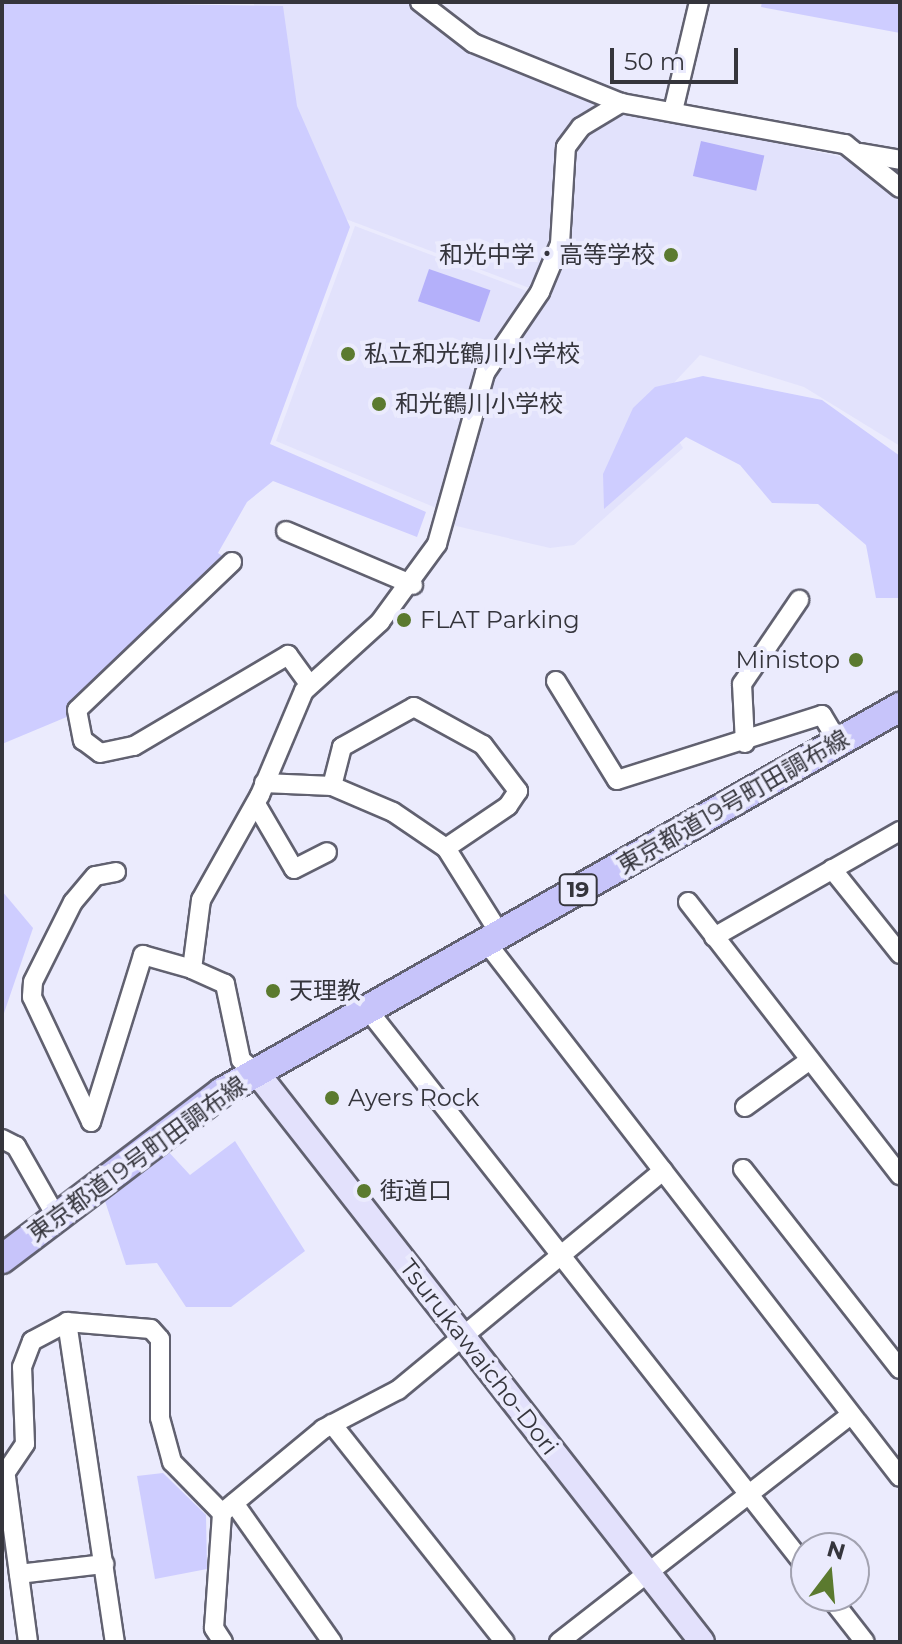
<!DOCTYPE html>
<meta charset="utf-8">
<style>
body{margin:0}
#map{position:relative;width:902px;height:1644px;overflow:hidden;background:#ebebfd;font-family:Montserrat,"Noto Sans JP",sans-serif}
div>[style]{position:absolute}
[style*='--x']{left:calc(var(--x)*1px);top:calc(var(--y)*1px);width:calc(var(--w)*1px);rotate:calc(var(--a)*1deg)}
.built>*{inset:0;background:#e2e2fc}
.green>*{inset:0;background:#cecdff}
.water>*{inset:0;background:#b4b0fa;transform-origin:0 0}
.roads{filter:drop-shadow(2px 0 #616170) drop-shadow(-2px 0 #616170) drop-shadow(0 2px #616170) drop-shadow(0 -2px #616170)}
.street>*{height:18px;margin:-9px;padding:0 9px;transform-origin:9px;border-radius:9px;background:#fff}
.secondary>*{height:24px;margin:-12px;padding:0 12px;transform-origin:12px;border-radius:12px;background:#e3e1fc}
.primary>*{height:28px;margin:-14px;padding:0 14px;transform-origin:14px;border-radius:14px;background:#c7c4fa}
.dots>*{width:22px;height:22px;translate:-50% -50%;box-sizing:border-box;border:4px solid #ebebfd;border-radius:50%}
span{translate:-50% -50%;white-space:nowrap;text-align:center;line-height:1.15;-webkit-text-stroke:8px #ebebfd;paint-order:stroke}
.shield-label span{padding:2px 6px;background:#ebebfd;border:2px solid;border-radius:6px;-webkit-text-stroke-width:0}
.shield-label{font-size:22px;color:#35353c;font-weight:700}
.poi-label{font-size:24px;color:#35353c}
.right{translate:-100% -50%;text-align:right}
.left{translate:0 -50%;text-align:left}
.street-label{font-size:24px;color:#35353c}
.frame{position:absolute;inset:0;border:4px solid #35353c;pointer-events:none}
.north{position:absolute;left:790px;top:1532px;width:80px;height:80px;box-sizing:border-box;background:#ebebfd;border:2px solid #a2a2b0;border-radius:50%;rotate:16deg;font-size:22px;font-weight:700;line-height:32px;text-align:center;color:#35353c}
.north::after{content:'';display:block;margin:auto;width:28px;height:36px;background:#5b7a2f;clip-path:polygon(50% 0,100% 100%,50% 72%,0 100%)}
.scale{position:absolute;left:610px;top:48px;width:128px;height:36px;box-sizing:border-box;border:4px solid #35353c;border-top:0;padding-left:10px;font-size:24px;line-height:28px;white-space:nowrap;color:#35353c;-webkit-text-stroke:6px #ebebfd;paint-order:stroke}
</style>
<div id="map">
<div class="built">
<i style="clip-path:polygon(253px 2px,407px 2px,467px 50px,608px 107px,860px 161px,900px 193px,900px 446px,804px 387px,700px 355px,656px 402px,683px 448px,574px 545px,550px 548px,452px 525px,493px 377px,548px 295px,335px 215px)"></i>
<i style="clip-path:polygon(355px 226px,529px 292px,478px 367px,441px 510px,276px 441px)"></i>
</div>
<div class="green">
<i style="clip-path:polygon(2px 2px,283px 6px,297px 106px,350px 227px,270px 444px,426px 512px,417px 537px,273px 481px,247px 502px,218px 553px,232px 562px,69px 716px,2px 744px)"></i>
<i style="clip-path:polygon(762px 2px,900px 2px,900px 33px,761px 7px)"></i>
<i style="clip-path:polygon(703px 376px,822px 400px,900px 456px,900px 598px,876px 598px,866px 545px,818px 504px,772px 503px,740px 465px,686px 437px,604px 509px,603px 474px,633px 408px,655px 387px)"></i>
<i style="clip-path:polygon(2px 891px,33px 928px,2px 1019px)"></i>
<i style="clip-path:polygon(235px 1141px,305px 1251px,231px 1307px,186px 1307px,157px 1263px,126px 1265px,103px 1195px,165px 1148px,190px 1175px)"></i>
<i style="clip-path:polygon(163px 1473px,206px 1515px,207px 1569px,155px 1579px,137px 1476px)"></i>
</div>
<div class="water">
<i style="left:701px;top:141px;width:65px;height:36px;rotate:13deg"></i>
<i style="left:429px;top:269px;width:65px;height:34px;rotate:19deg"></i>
</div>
<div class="roads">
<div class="street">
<i style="--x:420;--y:2;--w:67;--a:37.7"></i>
<i style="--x:473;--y:43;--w:160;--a:22.1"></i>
<i style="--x:621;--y:103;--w:228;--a:10.4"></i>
<i style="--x:845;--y:144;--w:70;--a:38.7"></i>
<i style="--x:673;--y:111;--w:112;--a:-76.6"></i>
<i style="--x:861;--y:153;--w:40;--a:10"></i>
<i style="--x:286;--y:531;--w:138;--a:23"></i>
<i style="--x:232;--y:562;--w:214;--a:136.3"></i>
<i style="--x:77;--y:710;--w:31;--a:79"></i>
<i style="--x:83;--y:740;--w:21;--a:37"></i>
<i style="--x:100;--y:753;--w:35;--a:-12"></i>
<i style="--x:134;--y:746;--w:179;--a:-30.6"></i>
<i style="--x:288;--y:655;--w:37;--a:54"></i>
<i style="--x:556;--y:681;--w:116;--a:58.4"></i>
<i style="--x:617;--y:780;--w:215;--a:-17.6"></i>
<i style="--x:822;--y:715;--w:31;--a:59"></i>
<i style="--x:745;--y:743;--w:59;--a:-92.9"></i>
<i style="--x:742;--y:684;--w:102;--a:-55.8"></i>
<i style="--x:264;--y:783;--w:68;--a:2.5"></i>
<i style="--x:332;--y:786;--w:66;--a:23.1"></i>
<i style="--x:393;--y:812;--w:64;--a:34.2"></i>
<i style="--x:446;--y:848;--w:102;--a:57.9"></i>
<i style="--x:332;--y:786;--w:40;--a:-75.6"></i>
<i style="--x:342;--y:747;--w:82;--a:-29.1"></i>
<i style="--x:414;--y:707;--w:79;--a:28.8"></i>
<i style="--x:483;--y:745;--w:58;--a:52.7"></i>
<i style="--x:518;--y:791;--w:18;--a:124"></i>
<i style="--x:508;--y:806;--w:75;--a:145.9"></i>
<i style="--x:256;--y:804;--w:75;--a:59.7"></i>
<i style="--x:294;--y:869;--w:37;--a:-27"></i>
<i style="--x:832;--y:869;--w:109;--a:51.3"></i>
<i style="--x:116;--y:872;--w:21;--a:169"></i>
<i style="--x:95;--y:876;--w:34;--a:130"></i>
<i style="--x:73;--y:902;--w:89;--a:116.6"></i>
<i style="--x:33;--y:982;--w:15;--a:94"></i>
<i style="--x:32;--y:997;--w:138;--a:64.7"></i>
<i style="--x:91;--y:1122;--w:175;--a:-72.7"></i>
<i style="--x:143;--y:955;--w:51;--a:15.9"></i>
<i style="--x:688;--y:902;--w:346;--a:52.2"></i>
<i style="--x:714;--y:937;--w:214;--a:-29.7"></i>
<i style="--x:486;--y:942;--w:676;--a:52.27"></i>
<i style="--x:368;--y:1010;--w:709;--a:51.82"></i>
<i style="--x:257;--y:1073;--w:21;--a:-141"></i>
<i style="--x:241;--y:1060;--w:78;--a:-101.9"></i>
<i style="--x:225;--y:984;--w:36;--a:-156"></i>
<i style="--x:192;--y:969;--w:70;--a:-82.6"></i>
<i style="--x:201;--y:900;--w:120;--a:-60.7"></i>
<i style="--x:260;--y:795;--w:113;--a:-67.1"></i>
<i style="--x:304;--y:691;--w:103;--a:-42.2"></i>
<i style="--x:380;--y:622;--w:97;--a:-53.8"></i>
<i style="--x:437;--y:544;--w:178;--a:-74.3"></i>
<i style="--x:485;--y:373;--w:98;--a:-55.8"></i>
<i style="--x:540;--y:292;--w:52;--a:-67.4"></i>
<i style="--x:560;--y:244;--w:97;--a:-86.5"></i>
<i style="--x:566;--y:147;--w:25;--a:-53"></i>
<i style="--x:581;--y:127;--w:47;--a:-31"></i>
<i style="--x:745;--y:1107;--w:80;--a:-35.9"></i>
<i style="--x:2;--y:1139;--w:16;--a:27"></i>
<i style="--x:16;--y:1146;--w:81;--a:60.3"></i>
<i style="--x:743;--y:1169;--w:254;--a:51.9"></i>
<i style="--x:67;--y:1322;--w:324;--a:81.5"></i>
<i style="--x:332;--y:1424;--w:278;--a:51.6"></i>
<i style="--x:6;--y:1477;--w:166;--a:82.4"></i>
<i style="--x:2;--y:1478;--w:41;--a:-55.9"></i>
<i style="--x:25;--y:1444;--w:77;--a:-92.2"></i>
<i style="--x:22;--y:1367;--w:28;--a:-69"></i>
<i style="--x:32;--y:1341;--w:40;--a:-28"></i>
<i style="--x:67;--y:1322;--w:84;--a:4.8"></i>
<i style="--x:151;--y:1329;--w:13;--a:48"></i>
<i style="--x:160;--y:1339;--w:79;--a:90"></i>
<i style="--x:160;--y:1418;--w:46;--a:74.7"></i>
<i style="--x:172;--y:1462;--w:71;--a:45.6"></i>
<i style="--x:234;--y:1503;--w:170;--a:54.8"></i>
<i style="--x:19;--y:1574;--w:86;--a:-6.7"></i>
<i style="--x:829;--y:1596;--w:58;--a:52"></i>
<i style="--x:223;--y:1642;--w:17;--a:-123"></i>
<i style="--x:214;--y:1628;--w:115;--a:-86"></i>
<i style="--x:222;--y:1513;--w:131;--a:-39.7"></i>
<i style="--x:323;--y:1429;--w:85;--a:-27.5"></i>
<i style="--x:398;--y:1390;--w:344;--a:-39.6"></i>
<i style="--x:559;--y:1642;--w:370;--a:-37.9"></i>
</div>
<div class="secondary">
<i style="--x:257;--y:1073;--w:722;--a:51.97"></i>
</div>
<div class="primary">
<i style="--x:2;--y:1259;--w:276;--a:-37.2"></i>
<i style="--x:222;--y:1092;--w:780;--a:-29.59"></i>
</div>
</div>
<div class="dots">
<i style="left:671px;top:255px;background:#5b7a2f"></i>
<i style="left:348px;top:354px;background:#5b7a2f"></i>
<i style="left:379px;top:404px;background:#5b7a2f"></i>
<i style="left:404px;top:620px;background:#5b7a2f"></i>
<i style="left:856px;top:660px;background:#5b7a2f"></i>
<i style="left:273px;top:991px;background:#5b7a2f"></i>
<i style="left:332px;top:1098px;background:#5b7a2f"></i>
<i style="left:364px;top:1191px;background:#5b7a2f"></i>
</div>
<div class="shield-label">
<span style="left:578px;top:890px">19</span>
</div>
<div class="poi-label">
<span class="right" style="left:655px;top:255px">和光中学・高等学校</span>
<span class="left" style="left:364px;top:354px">私立和光鶴川小学校</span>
<span class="left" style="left:395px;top:404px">和光鶴川小学校</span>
<span class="left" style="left:420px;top:620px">FLAT Parking</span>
<span class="right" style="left:840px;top:660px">Ministop</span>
<span class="left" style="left:289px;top:991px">天理教</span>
<span class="left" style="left:348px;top:1098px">Ayers Rock</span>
<span class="left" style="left:380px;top:1191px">街道口</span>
</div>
<div class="street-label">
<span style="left:733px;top:802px;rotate:-30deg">東京都道19号町田調布線</span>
<span style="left:137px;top:1159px;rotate:-36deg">東京都道19号町田調布線</span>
<span style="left:479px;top:1357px;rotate:52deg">Tsurukawaicho-Dori</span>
</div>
<div class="frame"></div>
<div class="north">N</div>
<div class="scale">50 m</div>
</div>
